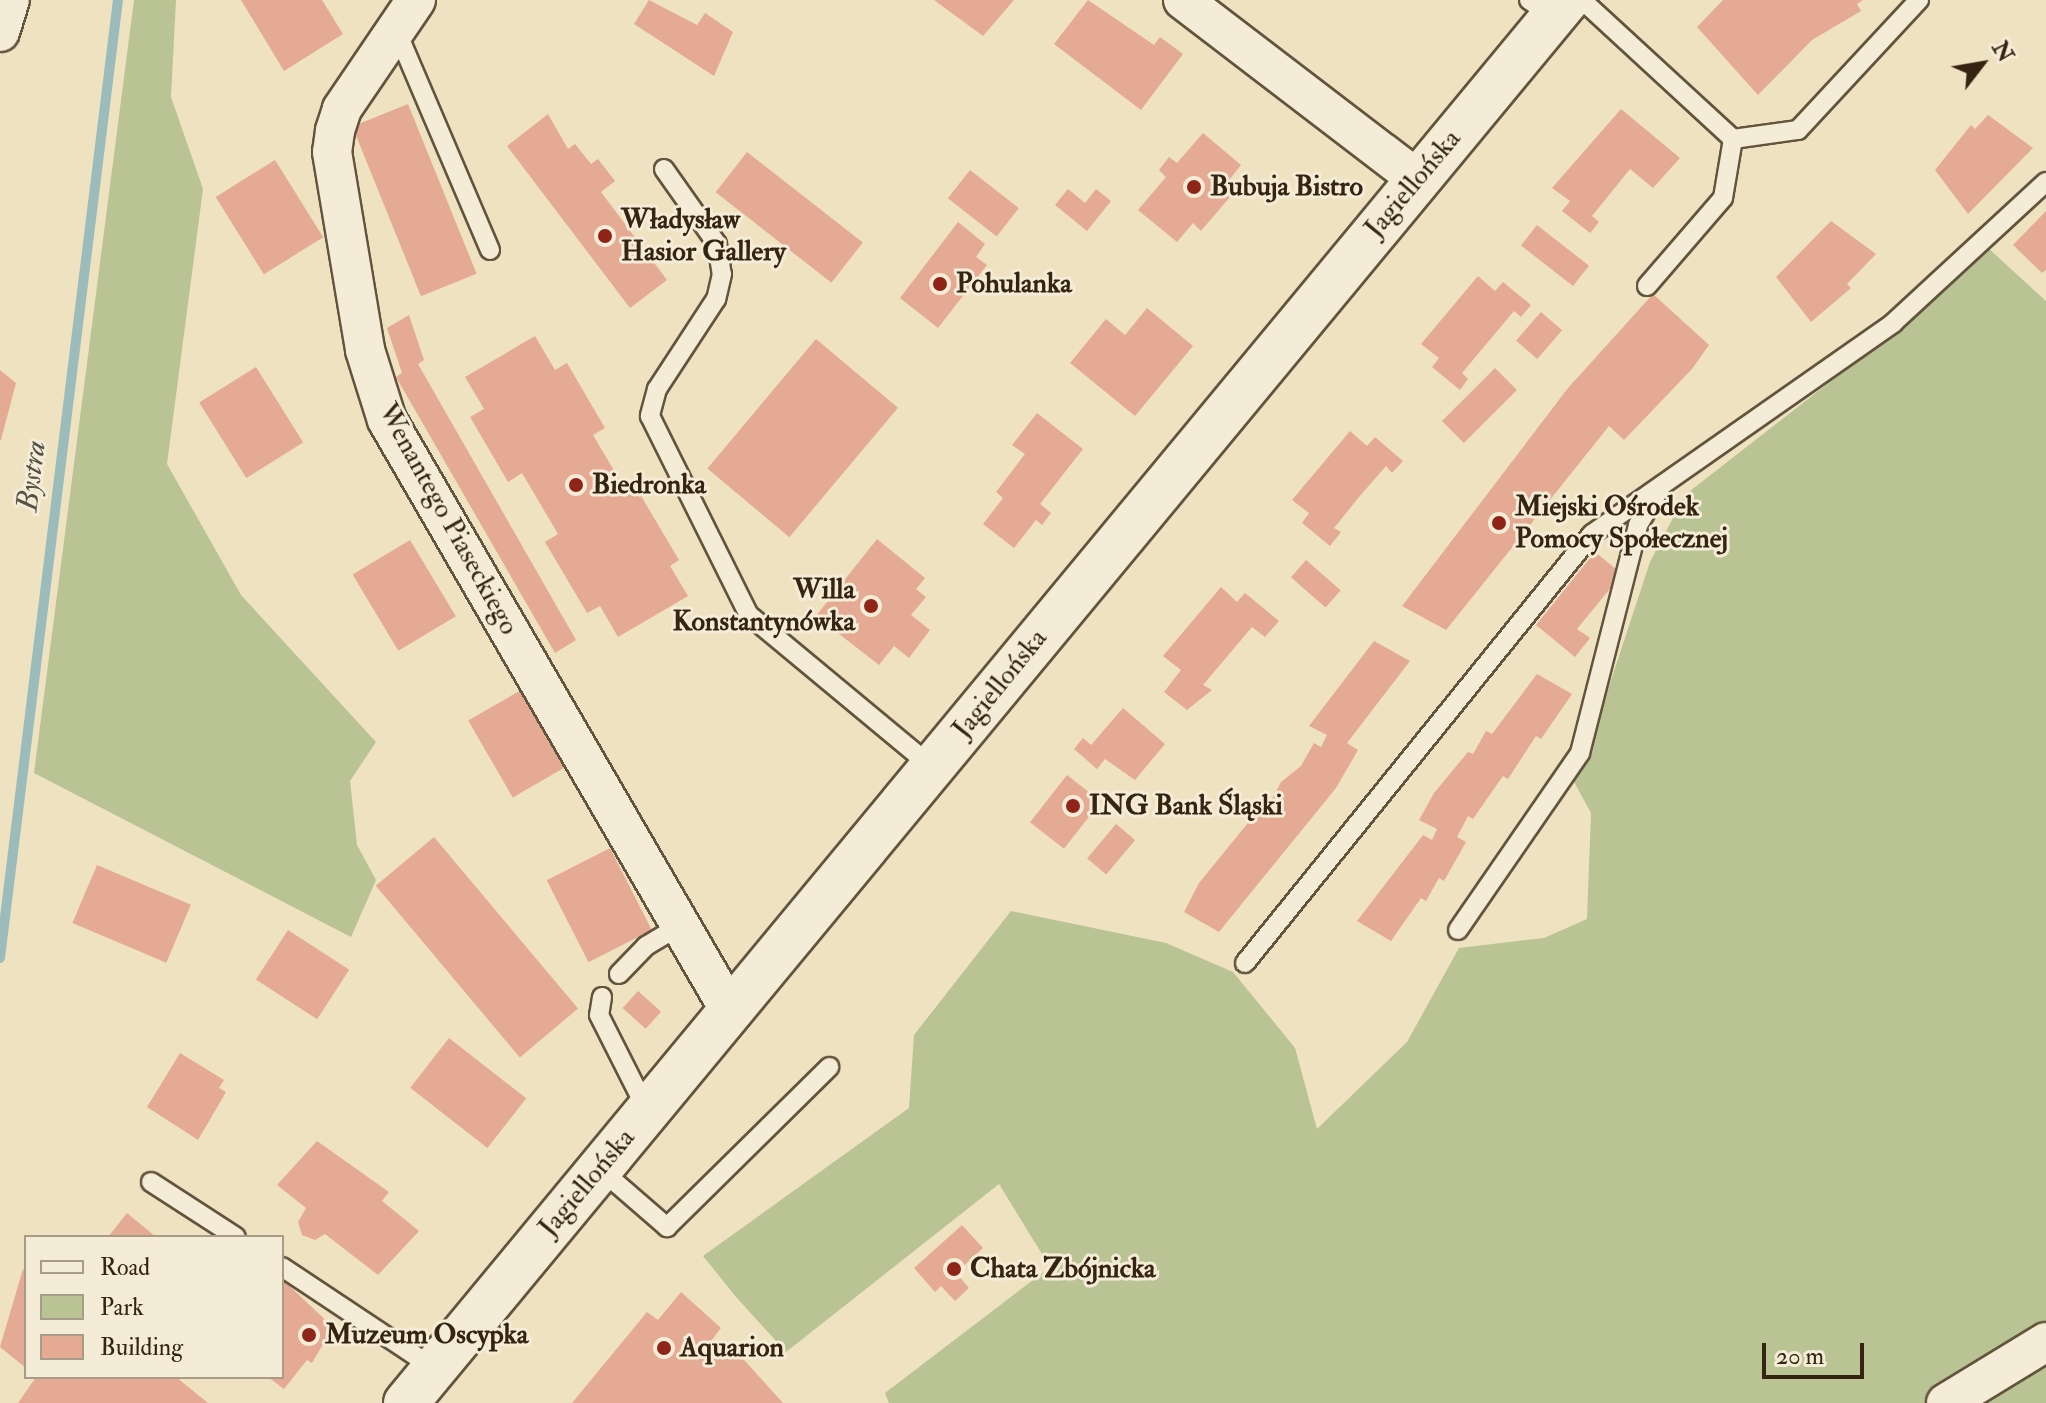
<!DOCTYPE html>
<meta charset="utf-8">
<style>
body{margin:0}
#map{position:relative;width:2046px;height:1403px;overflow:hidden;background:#eee2c1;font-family:"IM FELL Double Pica",serif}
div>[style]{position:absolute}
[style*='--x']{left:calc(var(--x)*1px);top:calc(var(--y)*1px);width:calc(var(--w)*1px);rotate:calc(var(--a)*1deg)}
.green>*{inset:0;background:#b9c393}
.stream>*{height:10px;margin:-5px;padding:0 5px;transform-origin:5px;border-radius:5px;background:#9cbcbc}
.building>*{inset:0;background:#e5aa94;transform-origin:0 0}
.roads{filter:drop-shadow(2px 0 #62543d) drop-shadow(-2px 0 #62543d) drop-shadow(0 2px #62543d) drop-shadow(0 -2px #62543d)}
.service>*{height:18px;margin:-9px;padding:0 9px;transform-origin:9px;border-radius:9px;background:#f4ecd7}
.minor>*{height:38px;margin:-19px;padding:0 19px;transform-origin:19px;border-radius:19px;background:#f4ecd7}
.tertiary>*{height:44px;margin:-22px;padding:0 22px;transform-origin:22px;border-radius:22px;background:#f4ecd7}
.dots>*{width:22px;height:22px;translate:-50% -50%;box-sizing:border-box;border:4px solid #f4ecd7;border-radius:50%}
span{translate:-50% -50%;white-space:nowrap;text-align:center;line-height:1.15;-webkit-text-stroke:6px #f4ecd7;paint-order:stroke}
.street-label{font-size:28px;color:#342411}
.poi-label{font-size:28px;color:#342411;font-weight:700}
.left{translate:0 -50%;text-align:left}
.right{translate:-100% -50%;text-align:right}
.water-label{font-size:30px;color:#535244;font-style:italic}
.legend{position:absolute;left:24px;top:1235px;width:260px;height:144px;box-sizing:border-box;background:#f4ecd7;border:2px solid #a79c88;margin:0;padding:10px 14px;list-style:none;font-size:24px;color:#342411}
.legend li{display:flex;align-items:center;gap:16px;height:40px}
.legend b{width:40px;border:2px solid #a79c88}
.north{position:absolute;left:1942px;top:24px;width:80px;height:80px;-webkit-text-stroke:6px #f4ecd7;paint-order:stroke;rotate:59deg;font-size:22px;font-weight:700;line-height:32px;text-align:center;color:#342411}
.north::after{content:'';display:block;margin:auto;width:28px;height:36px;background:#342411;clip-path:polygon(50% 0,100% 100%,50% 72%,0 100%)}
.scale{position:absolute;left:1762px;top:1343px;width:102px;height:36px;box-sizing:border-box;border:4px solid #342411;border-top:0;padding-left:10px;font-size:24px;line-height:28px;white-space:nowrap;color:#342411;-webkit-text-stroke:6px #f4ecd7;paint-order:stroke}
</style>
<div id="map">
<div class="green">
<i style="clip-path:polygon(134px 0,176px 0,171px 97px,203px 189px,167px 464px,241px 595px,376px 742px,350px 781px,357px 845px,376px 880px,351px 937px,34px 773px)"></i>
<i style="clip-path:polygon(1988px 248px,2046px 301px,2046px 1403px,889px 1403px,885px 1393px,1050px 1267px,999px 1184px,786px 1352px,736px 1297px,703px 1256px,909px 1108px,914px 1035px,1011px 911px,1166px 943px,1233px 972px,1295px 1048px,1317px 1129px,1407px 1042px,1459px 948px,1544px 938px,1587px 919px,1591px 813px,1572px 778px,1586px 756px,1650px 562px,1685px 495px,1899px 328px)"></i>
</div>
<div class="stream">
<i style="--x:0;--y:958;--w:965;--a:-82.98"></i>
</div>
<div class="building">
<i style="clip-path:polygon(241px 0,322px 0,343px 34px,284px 71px)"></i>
<i style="clip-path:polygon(649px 0,697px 25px,705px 13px,733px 32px,714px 76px,634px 24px)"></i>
<i style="clip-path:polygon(934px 0,1014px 0,983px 36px)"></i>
<i style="clip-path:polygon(1088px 0,1154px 45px,1160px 37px,1183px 54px,1141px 110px,1054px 44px)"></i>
<i style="clip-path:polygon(1723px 0,1863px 0,1857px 4px,1861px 11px,1812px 40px,1758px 95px,1697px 27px)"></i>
<i style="left:408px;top:104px;width:183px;height:60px;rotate:68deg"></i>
<i style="clip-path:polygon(1621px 109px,1680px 158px,1653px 188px,1630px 169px,1592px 216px,1599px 222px,1590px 233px,1562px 211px,1570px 201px,1552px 188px)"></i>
<i style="clip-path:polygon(548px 114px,568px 149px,575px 144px,591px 164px,598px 159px,615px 181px,601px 192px,667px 280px,630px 308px,507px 146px)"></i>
<i style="clip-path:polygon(1988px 115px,2033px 148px,1968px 214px,1935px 170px,1971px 125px,1975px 129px)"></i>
<i style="clip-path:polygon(1203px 133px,1241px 165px,1226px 184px,1235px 191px,1201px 231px,1193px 223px,1177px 242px,1138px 210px,1166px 177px,1159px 170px,1169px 157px,1177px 163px)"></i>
<i style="left:747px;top:152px;width:147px;height:51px;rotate:38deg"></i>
<i style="left:275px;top:160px;width:91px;height:70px;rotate:58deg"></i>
<i style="left:970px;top:170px;width:62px;height:36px;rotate:38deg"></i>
<i style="clip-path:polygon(1068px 189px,1085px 203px,1096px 189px,1111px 201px,1087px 231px,1055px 205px)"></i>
<i style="clip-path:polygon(2046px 211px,2046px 270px,2042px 273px,2013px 245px)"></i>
<i style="clip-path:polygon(1831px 221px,1876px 254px,1847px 284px,1851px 288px,1811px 322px,1776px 277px)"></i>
<i style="clip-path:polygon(958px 222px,985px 244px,976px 257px,987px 265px,938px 328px,900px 298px)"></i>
<i style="left:1537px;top:225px;width:66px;height:26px;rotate:38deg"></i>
<i style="clip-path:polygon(1478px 276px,1495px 291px,1503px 282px,1531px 305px,1521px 317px,1514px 311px,1462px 373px,1468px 379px,1460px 390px,1432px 367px,1439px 358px,1421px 344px)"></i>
<i style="clip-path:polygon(1653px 294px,1709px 345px,1692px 369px,1624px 440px,1609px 426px,1446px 630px,1402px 606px,1568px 388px)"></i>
<i style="clip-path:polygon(1147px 308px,1193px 346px,1135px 416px,1070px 363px,1106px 319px,1125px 335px)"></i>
<i style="left:1541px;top:312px;width:28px;height:38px;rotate:41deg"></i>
<i style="clip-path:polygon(409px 315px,424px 360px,418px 364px,576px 640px,555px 653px,396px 377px,402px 373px,387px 328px)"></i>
<i style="clip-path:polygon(535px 336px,555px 370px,567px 363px,605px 428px,593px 435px,628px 494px,637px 489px,679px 560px,670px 566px,688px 596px,618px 637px,600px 606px,587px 613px,545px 542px,558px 534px,522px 473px,508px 482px,470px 417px,484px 409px,465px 377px)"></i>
<i style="left:816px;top:339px;width:107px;height:169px;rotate:40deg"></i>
<i style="left:256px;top:367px;width:89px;height:67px;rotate:58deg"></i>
<i style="left:1495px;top:368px;width:31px;height:75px;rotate:45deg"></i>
<i style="clip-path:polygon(0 370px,16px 383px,1px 440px,0 440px)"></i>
<i style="clip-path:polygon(1037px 413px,1083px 449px,1040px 504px,1051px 513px,1042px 525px,1036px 520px,1014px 548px,983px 524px,1003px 498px,996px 492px,1025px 454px,1012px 445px)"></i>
<i style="clip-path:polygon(1350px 431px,1367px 446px,1375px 437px,1403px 461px,1392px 473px,1386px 466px,1359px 497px,1334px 528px,1341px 532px,1330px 546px,1302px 523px,1309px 513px,1292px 500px)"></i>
<i style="clip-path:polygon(877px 539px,925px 578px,916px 589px,926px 597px,911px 615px,930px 630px,909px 658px,894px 646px,879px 665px,816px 616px)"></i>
<i style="left:410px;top:540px;width:89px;height:67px;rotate:59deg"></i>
<i style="clip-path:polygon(1595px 552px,1622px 574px,1577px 629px,1590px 638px,1575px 657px,1536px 625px)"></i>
<i style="left:1306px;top:560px;width:46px;height:23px;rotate:41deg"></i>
<i style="clip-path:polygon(1221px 587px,1237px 602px,1245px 593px,1279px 621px,1265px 637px,1252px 627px,1203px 685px,1212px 690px,1187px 710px,1164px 692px,1181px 670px,1163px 656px)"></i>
<i style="clip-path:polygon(1374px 641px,1410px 661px,1347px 743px,1358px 750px,1336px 788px,1219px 932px,1184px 912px,1199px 883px,1265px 802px,1269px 805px,1281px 782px,1301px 766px,1314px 743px,1321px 747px,1327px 735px,1309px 726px)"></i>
<i style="clip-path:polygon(1537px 674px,1572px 694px,1541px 739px,1536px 736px,1508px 779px,1503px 776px,1473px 819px,1468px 816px,1457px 837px,1466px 842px,1444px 881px,1439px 878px,1426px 901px,1421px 898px,1391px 941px,1357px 921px,1423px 835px,1432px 840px,1437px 829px,1419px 820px,1434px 793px,1468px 752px,1473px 754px,1486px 731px,1492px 734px)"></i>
<i style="left:528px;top:686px;width:89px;height:69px;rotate:60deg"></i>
<i style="clip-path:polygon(1123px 708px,1165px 744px,1135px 780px,1105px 759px,1097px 769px,1074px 749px,1083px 738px,1091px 745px)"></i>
<i style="left:1067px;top:775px;width:43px;height:60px;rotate:38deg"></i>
<i style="left:1116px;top:824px;width:25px;height:45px;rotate:40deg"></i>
<i style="left:434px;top:837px;width:224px;height:76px;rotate:50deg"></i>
<i style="left:610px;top:848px;width:92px;height:71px;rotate:63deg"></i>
<i style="left:97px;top:865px;width:102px;height:63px;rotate:23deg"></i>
<i style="left:288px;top:930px;width:73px;height:59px;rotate:33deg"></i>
<i style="left:638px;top:991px;width:31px;height:23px;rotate:42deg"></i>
<i style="left:449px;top:1038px;width:98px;height:63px;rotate:38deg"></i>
<i style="clip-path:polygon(180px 1053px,224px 1080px,219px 1088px,226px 1092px,198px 1140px,147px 1107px)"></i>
<i style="clip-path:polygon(317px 1141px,389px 1192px,382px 1201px,419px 1231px,378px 1275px,325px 1234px,315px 1240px,302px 1235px,298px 1222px,306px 1208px,277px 1185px)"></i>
<i style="clip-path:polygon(127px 1213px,156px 1237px,108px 1237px)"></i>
<i style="clip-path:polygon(962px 1225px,983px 1248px,956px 1273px,969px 1288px,955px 1301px,941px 1286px,935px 1292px,914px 1268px)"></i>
<i style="clip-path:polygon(23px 1269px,26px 1270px,26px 1368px,0 1347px)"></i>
<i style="clip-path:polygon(282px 1279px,333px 1327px,312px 1363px,307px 1360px,284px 1389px,268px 1377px,282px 1377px)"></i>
<i style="clip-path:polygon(681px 1292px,721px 1328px,708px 1345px,723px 1359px,736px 1351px,783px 1403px,572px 1403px,647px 1312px,658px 1320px)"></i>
<i style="clip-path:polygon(36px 1377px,176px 1377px,208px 1403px,18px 1403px)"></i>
</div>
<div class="roads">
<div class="service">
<i style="--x:1529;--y:0;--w:29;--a:34"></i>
<i style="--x:1582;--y:0;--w:205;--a:42.6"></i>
<i style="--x:1733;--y:139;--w:66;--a:-7.9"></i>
<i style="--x:1798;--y:130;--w:178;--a:-47.1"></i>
<i style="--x:397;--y:32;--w:237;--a:66.9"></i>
<i style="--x:664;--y:169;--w:92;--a:54.8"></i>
<i style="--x:717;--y:244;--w:30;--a:81"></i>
<i style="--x:722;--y:274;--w:26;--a:103"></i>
<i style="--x:716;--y:299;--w:108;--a:123.2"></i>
<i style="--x:657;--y:389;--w:28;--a:105"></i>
<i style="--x:650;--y:416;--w:222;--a:63.6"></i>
<i style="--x:749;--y:615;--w:238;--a:39.7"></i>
<i style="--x:1647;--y:286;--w:116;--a:-49.2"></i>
<i style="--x:1723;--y:198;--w:60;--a:-80.4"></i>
<i style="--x:1458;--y:930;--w:215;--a:-55.4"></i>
<i style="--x:1580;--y:753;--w:235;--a:-75.7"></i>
<i style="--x:1638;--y:525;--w:42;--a:-58.6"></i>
<i style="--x:1245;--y:963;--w:552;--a:-51.03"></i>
<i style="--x:1592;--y:534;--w:368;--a:-35"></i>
<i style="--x:1893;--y:323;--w:208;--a:-42.7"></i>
<i style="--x:619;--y:974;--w:39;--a:-46"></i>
<i style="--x:646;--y:946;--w:37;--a:-31"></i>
<i style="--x:602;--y:997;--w:18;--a:99"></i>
<i style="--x:599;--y:1015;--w:106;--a:63.2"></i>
<i style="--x:600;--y:1169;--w:89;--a:40.9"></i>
<i style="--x:667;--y:1227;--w:228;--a:-44.6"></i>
<i style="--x:151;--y:1182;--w:101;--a:32.9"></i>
<i style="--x:282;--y:1267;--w:182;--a:33.6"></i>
</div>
<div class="minor">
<i style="--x:416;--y:0;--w:132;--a:124.2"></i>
<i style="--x:342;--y:109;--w:23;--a:108"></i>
<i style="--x:335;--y:131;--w:21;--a:98"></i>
<i style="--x:332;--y:152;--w:201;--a:80.5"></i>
<i style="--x:365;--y:350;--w:73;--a:72.6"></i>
<i style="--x:387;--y:420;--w:681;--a:59.86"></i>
<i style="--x:1183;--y:0;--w:295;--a:37.4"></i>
<i style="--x:0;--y:32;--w:34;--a:-73"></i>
<i style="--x:1946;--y:1403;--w:117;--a:-31.4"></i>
</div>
<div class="tertiary">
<i style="--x:406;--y:1403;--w:1821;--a:-50.39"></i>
</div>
</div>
<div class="dots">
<i style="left:1194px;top:187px;background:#8f2418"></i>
<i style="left:605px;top:236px;background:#8f2418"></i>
<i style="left:940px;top:284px;background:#8f2418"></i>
<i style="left:576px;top:485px;background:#8f2418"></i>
<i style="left:1499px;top:523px;background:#8f2418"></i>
<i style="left:871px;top:606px;background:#8f2418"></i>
<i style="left:1073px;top:806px;background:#8f2418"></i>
<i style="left:954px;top:1269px;background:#8f2418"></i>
<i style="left:309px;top:1335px;background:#8f2418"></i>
<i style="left:664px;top:1348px;background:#8f2418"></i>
</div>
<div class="street-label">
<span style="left:1413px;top:184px;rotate:-50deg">Jagiellońska</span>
<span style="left:448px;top:519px;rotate:61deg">Wenantego Piaseckiego</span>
<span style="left:1000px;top:684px;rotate:-51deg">Jagiellońska</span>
<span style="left:587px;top:1183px;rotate:-50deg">Jagiellońska</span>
</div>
<div class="poi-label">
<span class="left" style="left:1210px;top:187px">Bubuja Bistro</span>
<span class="left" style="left:621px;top:236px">Władysław<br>Hasior Gallery</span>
<span class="left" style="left:956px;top:284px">Pohulanka</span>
<span class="left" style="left:592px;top:485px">Biedronka</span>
<span class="left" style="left:1515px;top:523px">Miejski Ośrodek<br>Pomocy Społecznej</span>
<span class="right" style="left:855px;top:606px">Willa<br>Konstantynówka</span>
<span class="left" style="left:1089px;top:806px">ING Bank Śląski</span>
<span class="left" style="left:970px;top:1269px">Chata Zbójnicka</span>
<span class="left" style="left:325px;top:1335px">Muzeum Oscypka</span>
<span class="left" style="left:680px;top:1348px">Aquarion</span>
</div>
<div class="water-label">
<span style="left:32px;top:476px;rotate:-83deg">Bystra</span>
</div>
<ul class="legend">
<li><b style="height:10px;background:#f4ecd7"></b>Road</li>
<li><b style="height:22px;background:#b9c393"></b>Park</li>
<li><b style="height:22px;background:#e5aa94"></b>Building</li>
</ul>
<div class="north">N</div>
<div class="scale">20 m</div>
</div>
